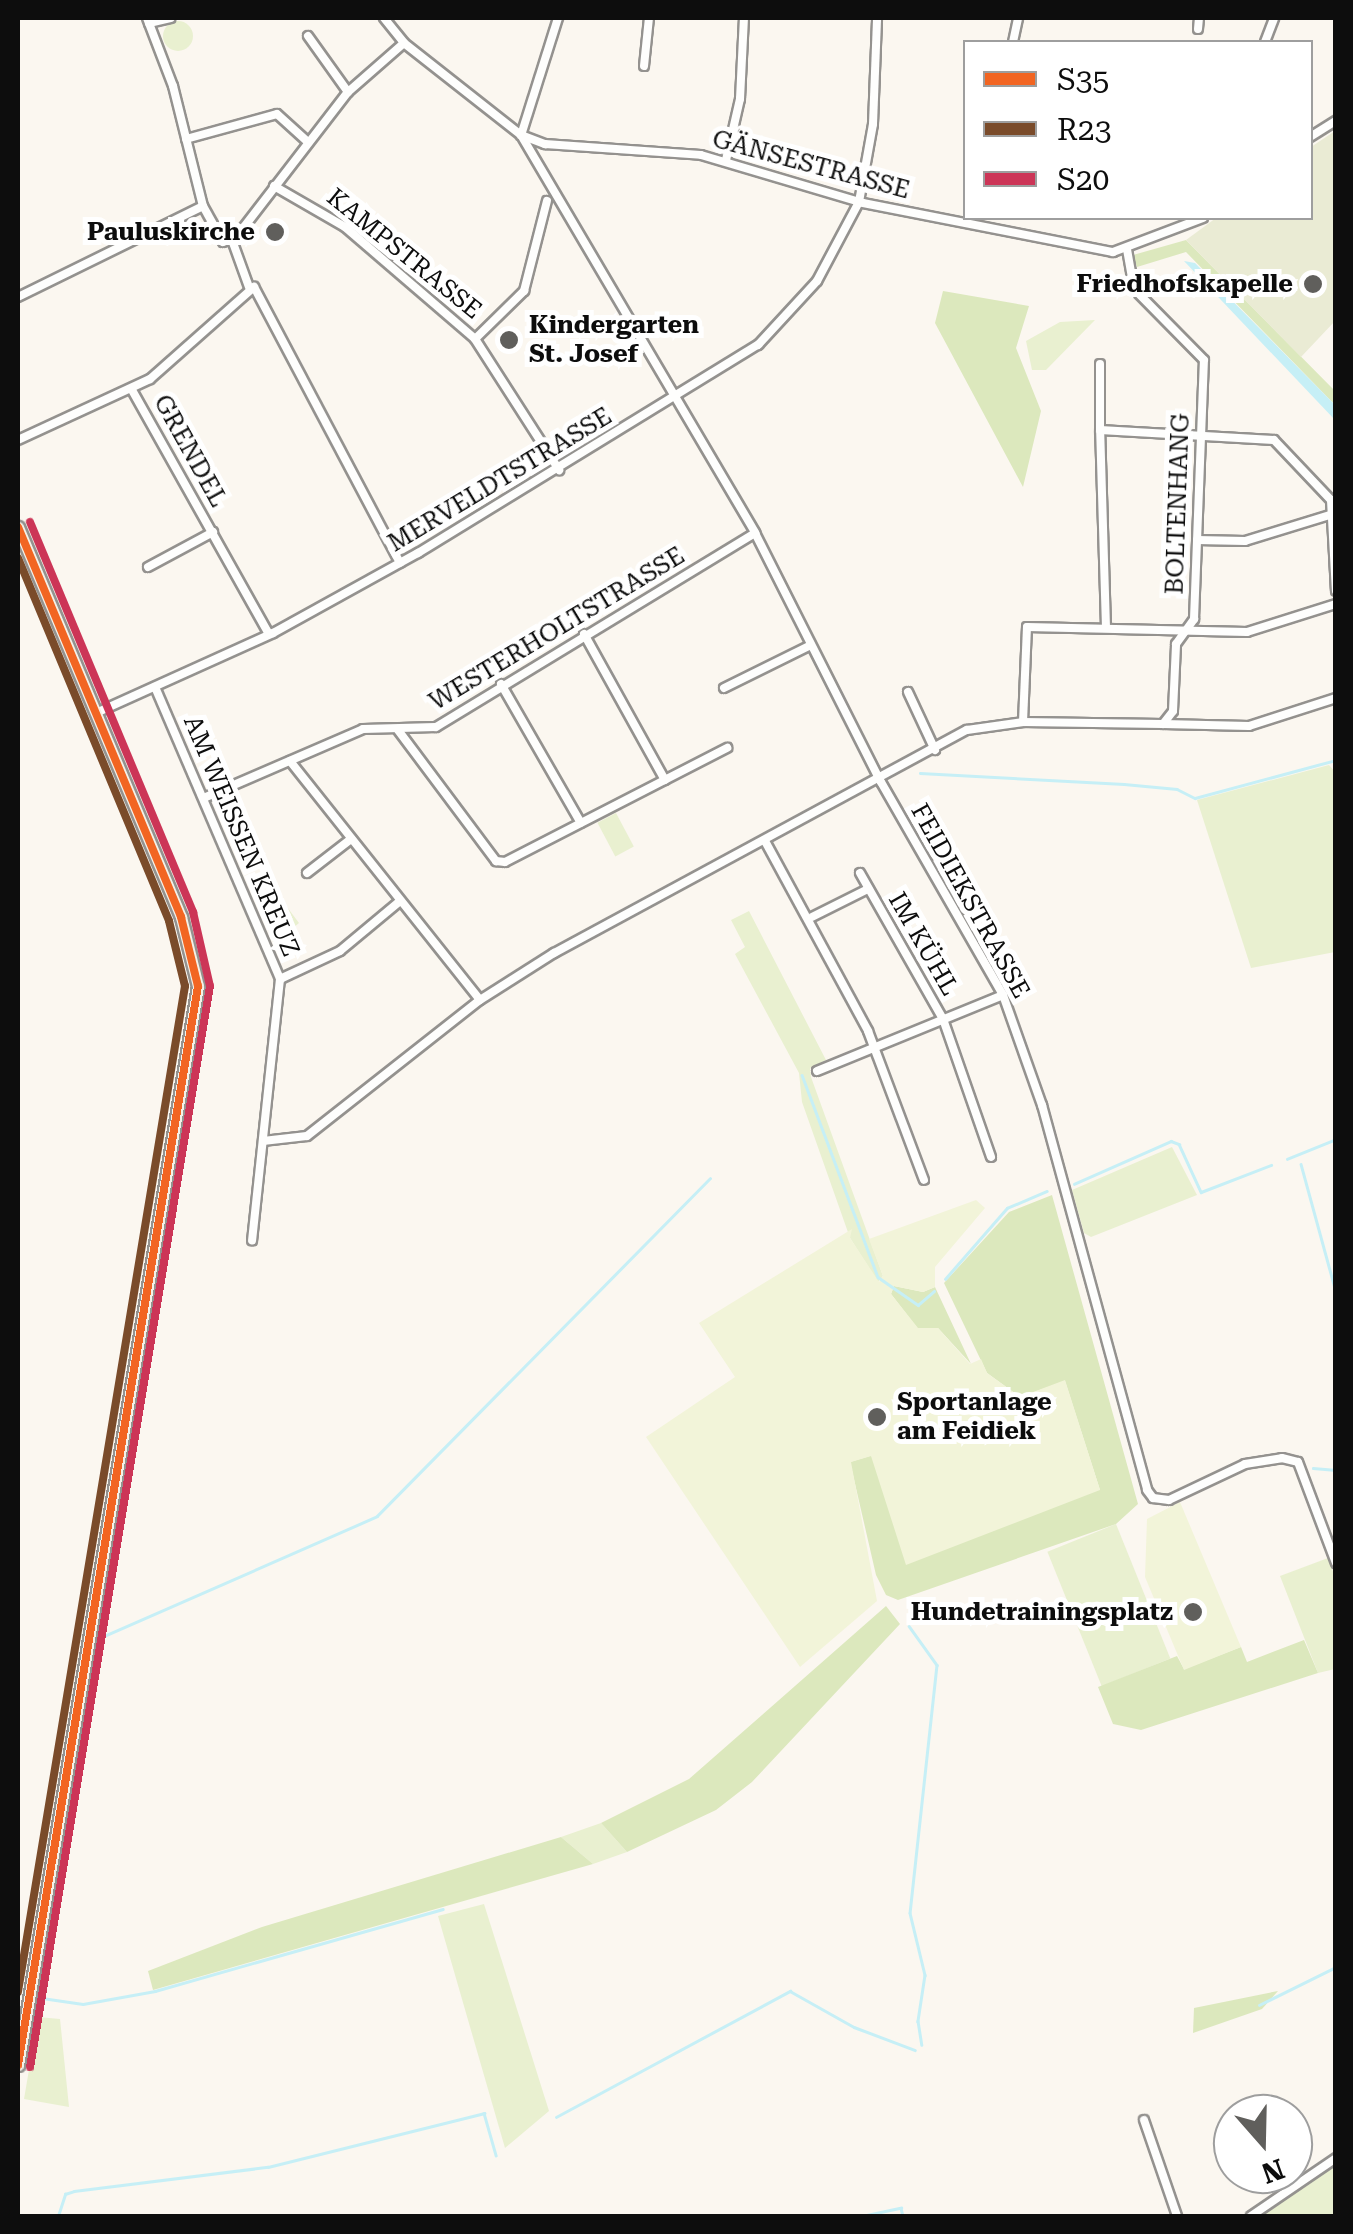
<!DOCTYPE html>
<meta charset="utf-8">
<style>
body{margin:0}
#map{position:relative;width:1353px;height:2234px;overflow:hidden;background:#fbf7f0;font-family:"Roboto Serif",serif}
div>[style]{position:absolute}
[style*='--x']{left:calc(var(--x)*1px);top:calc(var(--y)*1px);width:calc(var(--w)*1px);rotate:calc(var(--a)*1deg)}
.green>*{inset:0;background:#e9f0d0;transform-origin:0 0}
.round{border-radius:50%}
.forest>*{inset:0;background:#dce8bd}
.cemetery>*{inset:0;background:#eaebd4}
.pitch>*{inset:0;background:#f2f4d9}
.water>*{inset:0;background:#c6eff6}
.stream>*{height:2.5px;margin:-1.25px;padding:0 1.25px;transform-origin:1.25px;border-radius:1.25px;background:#c6eff6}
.roads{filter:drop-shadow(2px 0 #94928f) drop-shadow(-2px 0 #94928f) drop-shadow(0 2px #94928f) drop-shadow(0 -2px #94928f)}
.minor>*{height:8px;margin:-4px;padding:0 4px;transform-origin:4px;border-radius:4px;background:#fefefd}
.secondary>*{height:11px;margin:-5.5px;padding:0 5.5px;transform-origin:5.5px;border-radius:5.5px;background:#f5f1e8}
.bus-1>*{height:8px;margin:-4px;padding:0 4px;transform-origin:4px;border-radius:4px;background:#f26522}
.bus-2>*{height:8px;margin:-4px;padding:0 4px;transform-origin:4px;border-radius:4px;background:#7a4b2a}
.bus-3>*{height:8px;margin:-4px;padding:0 4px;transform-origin:4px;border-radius:4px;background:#cc3557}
.dots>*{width:28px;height:28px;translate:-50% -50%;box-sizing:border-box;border:5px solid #fff;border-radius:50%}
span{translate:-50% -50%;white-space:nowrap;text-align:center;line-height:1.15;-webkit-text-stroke:10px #fff;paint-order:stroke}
.street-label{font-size:25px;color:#0d0d0d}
.poi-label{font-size:25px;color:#0d0d0d;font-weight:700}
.right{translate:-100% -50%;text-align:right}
.left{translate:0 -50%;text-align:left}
.frame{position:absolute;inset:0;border:20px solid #0d0d0d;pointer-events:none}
.legend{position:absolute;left:963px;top:40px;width:350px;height:180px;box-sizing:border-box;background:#fff;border:2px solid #9e9e9e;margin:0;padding:12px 18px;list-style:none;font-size:30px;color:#0d0d0d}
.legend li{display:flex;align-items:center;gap:20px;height:50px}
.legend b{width:50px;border:2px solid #9e9e9e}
.north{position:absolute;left:1213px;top:2094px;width:100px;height:100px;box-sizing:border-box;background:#fff;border:2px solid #9e9e9e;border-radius:50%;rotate:160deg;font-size:28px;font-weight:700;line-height:40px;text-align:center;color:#0d0d0d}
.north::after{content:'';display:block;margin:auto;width:35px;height:45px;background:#605f5c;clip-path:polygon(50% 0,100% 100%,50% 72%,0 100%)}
</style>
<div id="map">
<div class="green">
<i class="round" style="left:163px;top:21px;width:30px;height:30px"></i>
<i style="clip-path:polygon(1095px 320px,1046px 370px,1032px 370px,1026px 341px,1060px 322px)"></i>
<i style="clip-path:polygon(1329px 765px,1336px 773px,1335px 952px,1251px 968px,1197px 800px)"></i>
<i style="left:616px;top:813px;width:38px;height:21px;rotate:62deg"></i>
<i style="clip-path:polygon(278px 895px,299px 923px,274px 944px,262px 907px)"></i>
<i style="clip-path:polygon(749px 911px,826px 1060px,810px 1068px,811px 1077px,883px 1276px,878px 1282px,850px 1238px,802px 1102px,799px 1073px,735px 954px,745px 947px,731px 920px)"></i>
<i style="clip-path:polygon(1172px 1147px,1197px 1195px,1091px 1237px,1084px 1233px,1072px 1190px)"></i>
<i style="left:1116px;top:1524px;width:145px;height:74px;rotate:68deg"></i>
<i style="clip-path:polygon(1328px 1558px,1335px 1577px,1335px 1669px,1318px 1673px,1280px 1576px)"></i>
<i style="clip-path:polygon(601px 1823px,627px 1852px,593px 1864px,561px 1837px)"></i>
<i style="clip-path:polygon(484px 1904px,549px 2111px,505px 2148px,438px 1916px)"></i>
<i style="clip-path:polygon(38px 2017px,60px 2019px,69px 2107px,24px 2099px)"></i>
<i style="clip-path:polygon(1335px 2164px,1335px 2216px,1259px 2216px)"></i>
</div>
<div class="forest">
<i style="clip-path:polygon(1186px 240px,1335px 391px,1335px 405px,1186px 252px,1137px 267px,1133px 255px)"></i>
<i style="clip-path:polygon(943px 291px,1029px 306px,1016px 348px,1041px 411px,1023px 487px,935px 323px)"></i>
<i style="clip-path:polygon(1052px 1195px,1138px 1504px,1116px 1524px,898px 1600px,886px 1595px,876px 1575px,850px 1462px,870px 1456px,1100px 1490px,1065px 1381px,1020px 1397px,987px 1373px,944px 1283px,1009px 1212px)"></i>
<i style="clip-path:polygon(894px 1286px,923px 1292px,935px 1287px,971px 1364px,938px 1328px,918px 1329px,891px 1294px)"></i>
<i style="clip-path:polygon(886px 1606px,900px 1624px,752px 1782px,716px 1810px,627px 1852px,601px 1823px,689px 1779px)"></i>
<i style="clip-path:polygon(1304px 1640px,1318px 1673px,1141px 1730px,1113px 1724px,1098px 1687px,1177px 1656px,1184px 1669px,1241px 1647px,1247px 1662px)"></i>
<i style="clip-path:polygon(561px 1837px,593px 1864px,153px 1990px,148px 1971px,262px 1927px)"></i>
<i style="clip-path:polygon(1278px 1991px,1262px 2009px,1193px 2033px,1194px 2008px)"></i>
</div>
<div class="cemetery">
<i style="clip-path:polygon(1335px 131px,1335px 321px,1301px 357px,1186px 240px,1216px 218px,1310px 218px,1311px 147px)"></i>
</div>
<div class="pitch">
<i style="clip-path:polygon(976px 1200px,985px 1208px,935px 1267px,935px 1287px,923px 1292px,894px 1286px,891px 1294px,918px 1328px,938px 1328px,970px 1364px,981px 1359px,987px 1373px,1020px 1397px,1065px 1380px,1100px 1490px,906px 1565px,871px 1456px,851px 1462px,877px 1601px,800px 1667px,646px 1437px,735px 1377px,699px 1323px,852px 1229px,850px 1238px,879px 1282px,883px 1276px,869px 1239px)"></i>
<i style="clip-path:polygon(1180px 1502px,1241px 1647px,1184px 1670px,1145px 1577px,1147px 1519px)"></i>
</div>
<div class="water">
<i style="clip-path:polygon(1184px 261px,1195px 263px,1335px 405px,1335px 420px)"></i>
</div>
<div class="stream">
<i style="--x:920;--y:773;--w:204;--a:3.1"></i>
<i style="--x:1124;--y:784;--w:53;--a:5.4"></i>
<i style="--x:1177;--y:789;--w:20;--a:27"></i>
<i style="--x:1195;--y:798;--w:146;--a:-15.1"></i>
<i style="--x:802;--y:1075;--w:216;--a:69.4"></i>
<i style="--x:878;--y:1277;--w:49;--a:35"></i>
<i style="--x:918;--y:1305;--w:21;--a:-41"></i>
<i style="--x:1287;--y:1159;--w:53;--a:-22.2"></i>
<i style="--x:1301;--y:1164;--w:133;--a:74.7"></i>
<i style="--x:1074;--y:1184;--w:106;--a:-23.9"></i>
<i style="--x:1171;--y:1141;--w:9;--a:21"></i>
<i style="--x:1179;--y:1144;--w:53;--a:65.4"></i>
<i style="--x:1201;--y:1192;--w:75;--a:-21.1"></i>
<i style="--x:945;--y:1279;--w:94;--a:-48.9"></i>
<i style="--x:1007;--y:1208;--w:43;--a:-23"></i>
<i style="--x:1313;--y:1468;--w:23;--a:5"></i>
<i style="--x:909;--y:1626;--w:48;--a:54.3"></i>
<i style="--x:937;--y:1665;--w:249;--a:96.2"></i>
<i style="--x:910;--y:1913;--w:64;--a:76.4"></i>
<i style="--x:925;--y:1975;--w:47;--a:98.7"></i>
<i style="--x:918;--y:2021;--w:24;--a:81"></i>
<i style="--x:102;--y:1637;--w:300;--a:-23.7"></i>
<i style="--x:377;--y:1516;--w:474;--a:-45.4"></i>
<i style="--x:42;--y:1998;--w:41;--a:8.3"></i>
<i style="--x:83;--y:2004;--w:73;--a:-10.2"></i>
<i style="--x:155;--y:1991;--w:299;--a:-15.9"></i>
<i style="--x:1259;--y:2005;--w:86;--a:-26.3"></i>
<i style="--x:556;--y:2117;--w:266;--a:-28.3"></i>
<i style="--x:790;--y:1991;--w:73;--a:29.4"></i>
<i style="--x:854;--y:2027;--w:65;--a:20.7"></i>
<i style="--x:58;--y:2216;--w:23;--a:-72"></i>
<i style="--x:65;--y:2194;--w:9;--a:-18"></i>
<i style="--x:74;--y:2191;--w:195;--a:-7.1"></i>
<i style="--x:268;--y:2167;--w:223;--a:-14"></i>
<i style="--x:484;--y:2113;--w:44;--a:74.1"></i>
<i style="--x:836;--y:2216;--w:20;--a:0"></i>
<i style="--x:862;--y:2216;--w:40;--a:-12"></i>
<i style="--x:901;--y:2208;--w:8;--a:76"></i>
</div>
<div class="roads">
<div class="minor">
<i style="--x:147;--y:18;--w:73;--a:69.1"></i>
<i style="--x:173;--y:86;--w:124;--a:76"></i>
<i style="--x:203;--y:206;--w:41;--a:60.9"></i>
<i style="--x:223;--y:242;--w:15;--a:-23"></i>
<i style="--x:237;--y:236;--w:182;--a:-52.4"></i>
<i style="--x:348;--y:92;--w:74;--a:-41.2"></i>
<i style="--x:384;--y:18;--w:32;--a:51"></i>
<i style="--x:404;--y:43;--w:149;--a:38.2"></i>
<i style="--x:521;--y:135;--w:26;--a:21"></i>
<i style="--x:545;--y:144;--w:156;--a:4"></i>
<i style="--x:701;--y:155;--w:169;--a:16.5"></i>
<i style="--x:863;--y:203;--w:255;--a:11.1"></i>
<i style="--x:1113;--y:252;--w:96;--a:-20.7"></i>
<i style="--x:558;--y:18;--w:123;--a:107.5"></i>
<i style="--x:521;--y:135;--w:462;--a:59.5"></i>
<i style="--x:755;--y:533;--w:279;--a:63.2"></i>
<i style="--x:881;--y:782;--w:245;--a:60.2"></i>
<i style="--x:1003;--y:995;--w:117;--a:70.5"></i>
<i style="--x:1042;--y:1105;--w:399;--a:74.7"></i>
<i style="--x:1147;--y:1490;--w:10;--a:53"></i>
<i style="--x:1153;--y:1498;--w:16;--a:7"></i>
<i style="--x:1169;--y:1500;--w:84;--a:-25.3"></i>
<i style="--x:1245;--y:1464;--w:37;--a:-9"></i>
<i style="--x:1282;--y:1458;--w:16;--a:14"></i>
<i style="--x:1298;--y:1462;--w:108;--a:69.4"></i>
<i style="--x:149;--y:23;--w:22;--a:-13"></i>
<i style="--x:1198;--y:29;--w:11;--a:-85"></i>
<i style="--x:308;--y:36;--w:69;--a:54.5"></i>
<i style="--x:1013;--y:42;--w:25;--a:-78"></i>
<i style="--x:1265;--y:42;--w:26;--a:-69"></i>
<i style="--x:644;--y:66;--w:48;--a:-84.1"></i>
<i style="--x:1310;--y:137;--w:31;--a:-32"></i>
<i style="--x:186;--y:139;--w:94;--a:-15.4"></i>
<i style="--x:277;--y:114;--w:42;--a:42.1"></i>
<i style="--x:726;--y:160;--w:63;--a:-77.1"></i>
<i style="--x:740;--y:99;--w:81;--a:-87.2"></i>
<i style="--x:274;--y:186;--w:82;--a:30"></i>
<i style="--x:345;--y:227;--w:172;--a:40.7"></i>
<i style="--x:475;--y:339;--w:156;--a:57.3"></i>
<i style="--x:232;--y:240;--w:50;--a:70.1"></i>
<i style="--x:18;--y:297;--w:206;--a:-26.2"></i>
<i style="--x:475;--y:339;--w:69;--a:-44.4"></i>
<i style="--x:524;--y:291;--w:93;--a:-75.7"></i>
<i style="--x:132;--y:390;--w:280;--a:60.7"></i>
<i style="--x:1100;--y:430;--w:66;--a:-90"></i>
<i style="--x:18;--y:440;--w:145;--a:-24.8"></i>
<i style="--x:150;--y:379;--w:139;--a:-41.5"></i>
<i style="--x:254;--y:287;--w:312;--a:62.1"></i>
<i style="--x:1197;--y:540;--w:48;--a:1.2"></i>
<i style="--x:1245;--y:541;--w:92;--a:-17.1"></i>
<i style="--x:148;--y:567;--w:74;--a:-28.3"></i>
<i style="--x:1106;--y:628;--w:198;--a:-91.7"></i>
<i style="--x:1100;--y:430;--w:174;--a:3.3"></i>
<i style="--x:1274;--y:440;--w:83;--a:46.5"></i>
<i style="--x:1331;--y:500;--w:91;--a:86.9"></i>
<i style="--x:584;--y:634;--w:167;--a:61"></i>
<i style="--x:501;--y:684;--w:160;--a:60.1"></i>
<i style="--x:155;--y:687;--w:318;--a:66.8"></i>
<i style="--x:280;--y:979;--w:263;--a:96.1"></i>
<i style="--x:724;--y:688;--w:97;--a:-26.3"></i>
<i style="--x:908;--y:692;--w:64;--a:65"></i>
<i style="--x:96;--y:713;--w:194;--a:-24.3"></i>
<i style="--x:273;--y:633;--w:166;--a:-28.9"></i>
<i style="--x:418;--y:553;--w:399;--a:-31.5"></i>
<i style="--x:758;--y:345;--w:87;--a:-47.3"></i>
<i style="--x:817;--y:281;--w:89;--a:-62"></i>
<i style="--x:859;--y:202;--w:79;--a:-79.8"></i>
<i style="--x:873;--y:124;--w:106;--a:-87.8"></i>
<i style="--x:1023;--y:722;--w:95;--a:-87.6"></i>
<i style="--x:1027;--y:627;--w:220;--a:1.3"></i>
<i style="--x:1247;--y:632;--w:93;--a:-17.5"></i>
<i style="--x:1163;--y:724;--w:86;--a:1.3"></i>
<i style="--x:1249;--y:726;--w:91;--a:-17.8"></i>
<i style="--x:398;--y:730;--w:164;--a:53.2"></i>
<i style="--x:496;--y:861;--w:9;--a:6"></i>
<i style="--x:505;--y:862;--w:250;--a:-27.2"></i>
<i style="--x:290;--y:761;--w:305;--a:51.5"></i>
<i style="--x:206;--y:797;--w:171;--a:-23.4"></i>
<i style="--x:363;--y:729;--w:73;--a:-1.6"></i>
<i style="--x:436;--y:727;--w:373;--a:-31.3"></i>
<i style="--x:765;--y:841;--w:216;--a:61.5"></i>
<i style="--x:868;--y:1031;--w:159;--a:69.4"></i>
<i style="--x:307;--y:873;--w:56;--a:-37.7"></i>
<i style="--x:860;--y:873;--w:168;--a:60.4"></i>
<i style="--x:943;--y:1019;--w:146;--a:70.8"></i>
<i style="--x:812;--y:917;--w:63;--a:-26.6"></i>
<i style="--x:280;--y:979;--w:66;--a:-25"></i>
<i style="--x:340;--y:951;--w:78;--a:-39.8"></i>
<i style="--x:817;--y:1071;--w:201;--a:-22.2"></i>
<i style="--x:263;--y:1141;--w:44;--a:-6.5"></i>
<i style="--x:307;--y:1136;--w:220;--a:-38.2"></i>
<i style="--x:480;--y:1000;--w:88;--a:-32.4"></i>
<i style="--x:554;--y:953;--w:469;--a:-28.4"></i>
<i style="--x:967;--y:730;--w:57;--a:-8.1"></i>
<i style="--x:1023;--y:722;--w:140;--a:0.8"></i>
<i style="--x:1163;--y:724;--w:16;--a:-52"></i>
<i style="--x:1173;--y:711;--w:67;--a:-87.4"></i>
<i style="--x:1176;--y:644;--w:31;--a:-54"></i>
<i style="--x:1194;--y:619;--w:259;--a:-87.8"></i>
<i style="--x:1204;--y:360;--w:100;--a:-134.6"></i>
<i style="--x:1134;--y:289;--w:39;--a:-100"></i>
<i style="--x:1144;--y:2120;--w:102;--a:71"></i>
<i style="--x:1251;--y:2216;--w:103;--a:-34.3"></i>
</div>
<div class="secondary">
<i style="--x:18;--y:527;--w:423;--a:67.3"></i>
<i style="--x:181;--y:917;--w:71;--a:76.2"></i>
<i style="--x:198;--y:986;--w:1094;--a:99.47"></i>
</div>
</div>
<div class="bus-1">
<i style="--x:18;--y:527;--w:423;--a:67.3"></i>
<i style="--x:181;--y:917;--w:71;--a:76.2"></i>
<i style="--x:198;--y:986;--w:1094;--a:99.47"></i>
</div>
<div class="bus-2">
<i style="--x:18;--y:558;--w:393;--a:67.4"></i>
<i style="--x:169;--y:921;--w:67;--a:76.2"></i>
<i style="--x:185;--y:986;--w:1020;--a:99.43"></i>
</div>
<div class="bus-3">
<i style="--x:30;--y:522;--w:423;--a:67.3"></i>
<i style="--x:193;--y:912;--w:76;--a:77.1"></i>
<i style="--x:210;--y:986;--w:1096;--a:99.45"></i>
</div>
<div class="dots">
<i style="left:275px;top:232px;background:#605f5c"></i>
<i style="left:1313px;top:284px;background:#605f5c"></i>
<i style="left:509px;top:340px;background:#605f5c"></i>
<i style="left:877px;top:1417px;background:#605f5c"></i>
<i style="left:1193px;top:1612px;background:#605f5c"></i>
</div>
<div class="street-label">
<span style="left:811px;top:165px;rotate:15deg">GÄNSESTRASSE</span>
<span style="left:404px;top:254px;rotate:39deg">KAMPSTRASSE</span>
<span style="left:190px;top:451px;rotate:61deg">GRENDEL</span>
<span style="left:500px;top:480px;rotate:-31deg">MERVELDTSTRASSE</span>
<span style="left:1178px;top:504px;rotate:-88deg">BOLTENHANG</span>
<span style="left:557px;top:629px;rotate:-31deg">WESTERHOLTSTRASSE</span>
<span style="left:241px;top:836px;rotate:67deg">AM WEISSEN KREUZ</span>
<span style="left:970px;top:901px;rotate:61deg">FEIDIEKSTRASSE</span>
<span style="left:923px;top:944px;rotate:60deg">IM KÜHL</span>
</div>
<div class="poi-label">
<span class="right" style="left:255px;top:232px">Pauluskirche</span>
<span class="right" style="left:1293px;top:284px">Friedhofskapelle</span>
<span class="left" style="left:529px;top:340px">Kindergarten<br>St. Josef</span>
<span class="left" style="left:897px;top:1417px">Sportanlage<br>am Feidiek</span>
<span class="right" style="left:1173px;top:1612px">Hundetrainingsplatz</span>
</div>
<div class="frame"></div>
<ul class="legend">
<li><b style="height:12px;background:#f26522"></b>S35</li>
<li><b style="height:12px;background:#7a4b2a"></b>R23</li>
<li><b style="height:12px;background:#cc3557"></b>S20</li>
</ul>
<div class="north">N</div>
</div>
